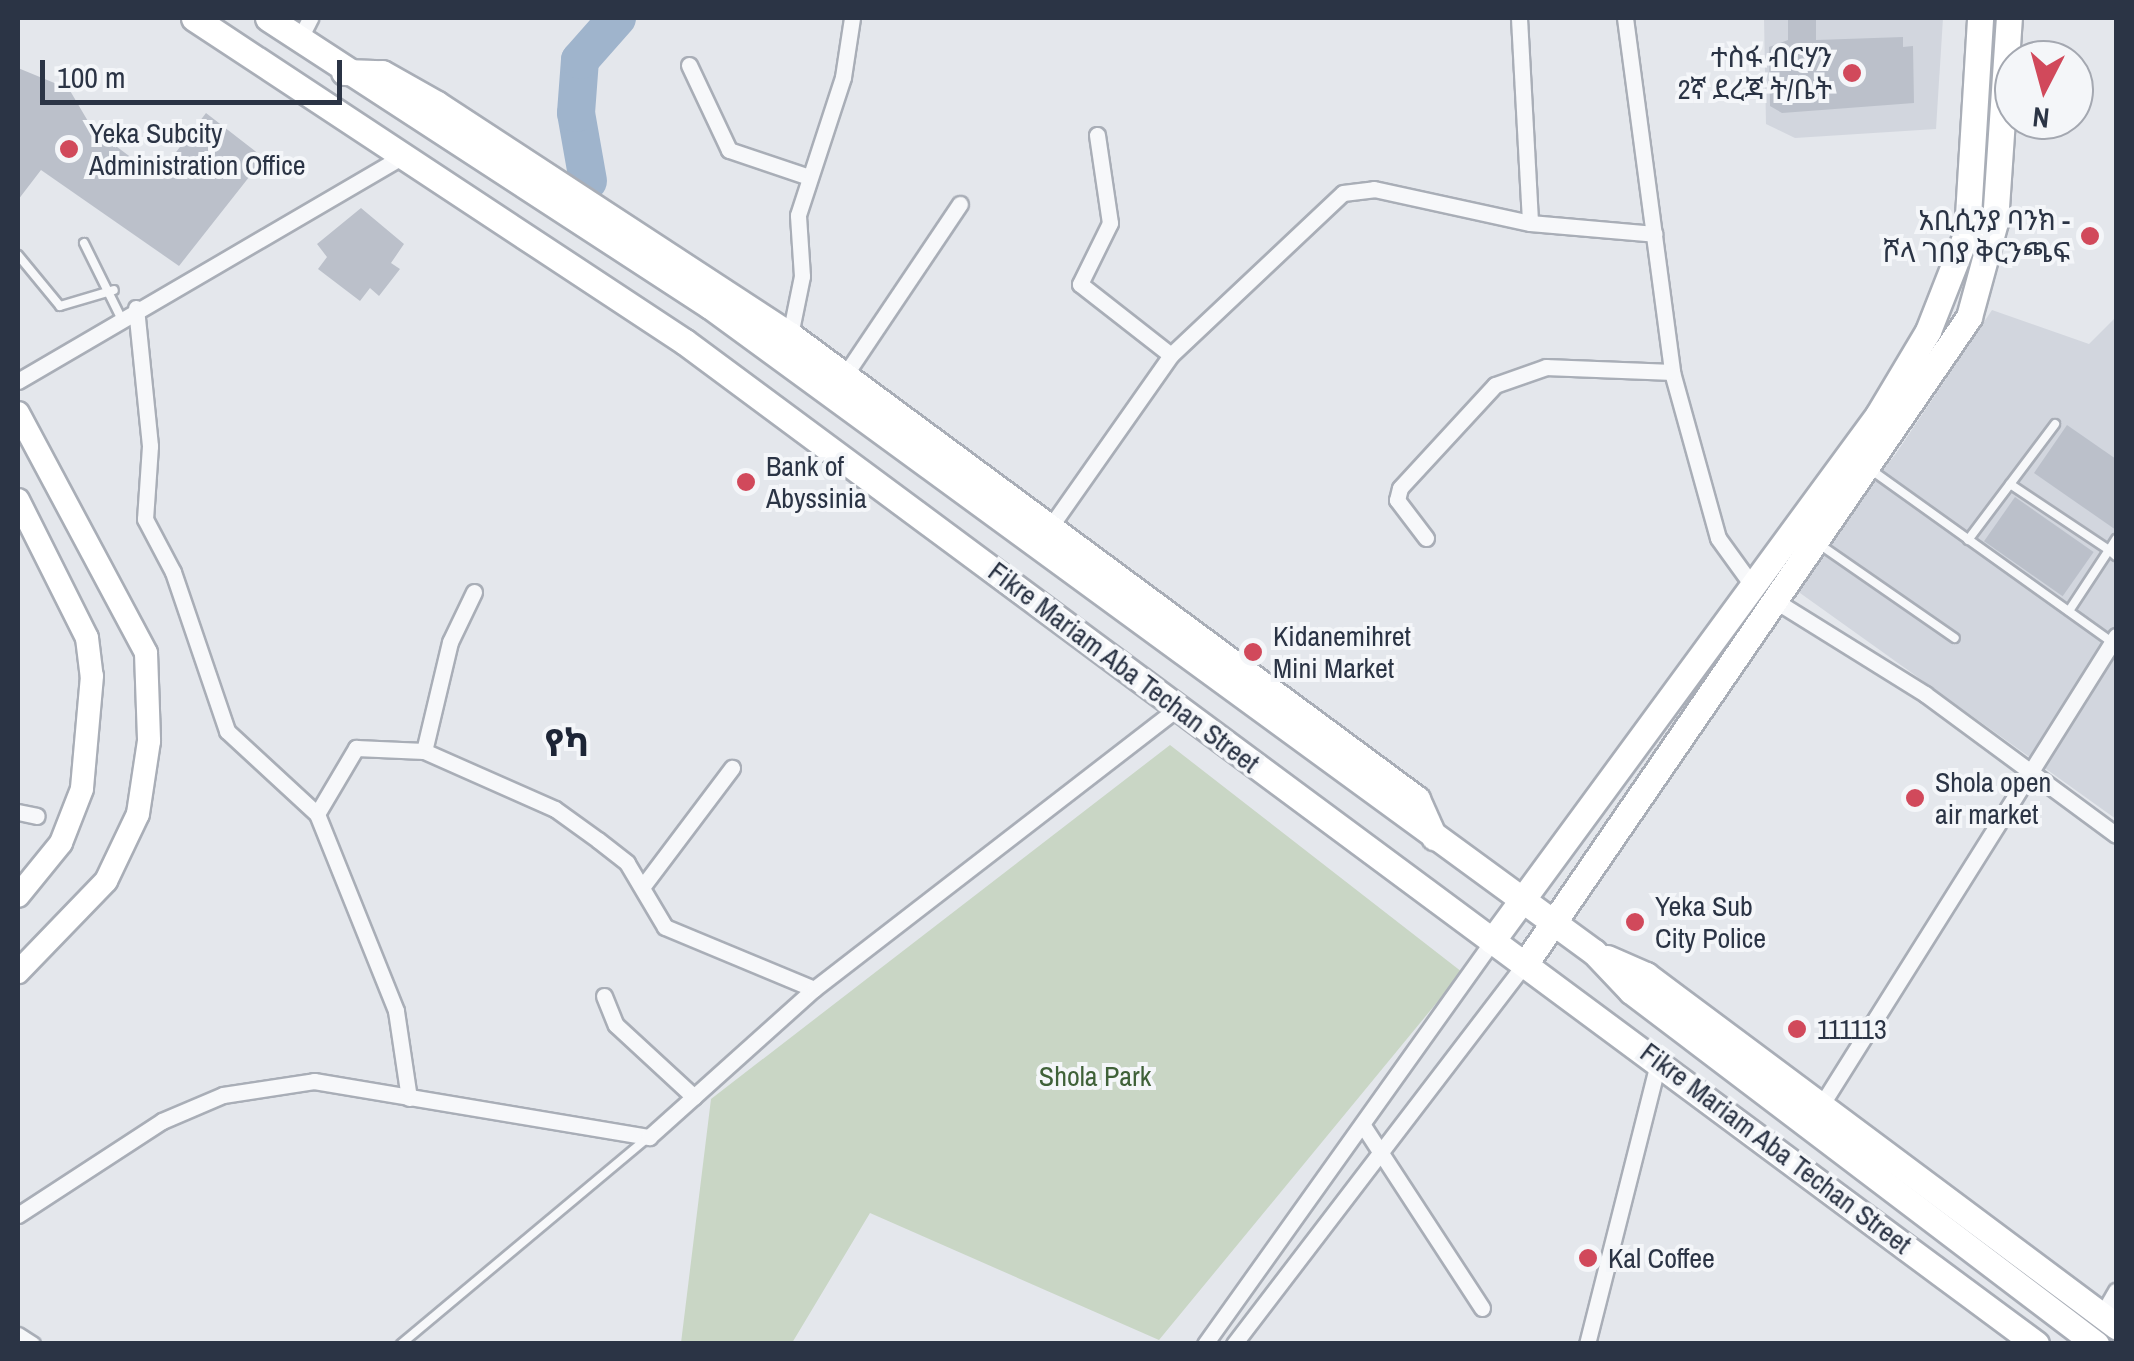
<!DOCTYPE html>
<meta charset="utf-8">
<style>
body{margin:0}
#map{position:relative;width:2134px;height:1361px;overflow:hidden;background:#e4e7ec;font-family:"Archivo Narrow","Noto Sans Ethiopic",sans-serif}
div>[style]{position:absolute}
[style*='--x']{left:calc(var(--x)*1px);top:calc(var(--y)*1px);width:calc(var(--w)*1px);rotate:calc(var(--a)*1deg)}
.built>*{inset:0;background:#d2d6de}
.green>*{inset:0;background:#c9d6c5}
.river>*{height:38px;margin:-19px;padding:0 19px;transform-origin:19px;border-radius:19px;background:#9fb4cc}
.building>*{inset:0;background:#bbc0ca;transform-origin:0 0}
.roads{filter:drop-shadow(2px 0 #a9aeb7) drop-shadow(-2px 0 #a9aeb7) drop-shadow(0 2px #a9aeb7) drop-shadow(0 -2px #a9aeb7)}
.lane>*{height:8px;margin:-4px;padding:0 4px;transform-origin:4px;border-radius:4px;background:#f7f8fa}
.street>*{height:15px;margin:-7.5px;padding:0 7.5px;transform-origin:7.5px;border-radius:7.5px;background:#f7f8fa}
.secondary>*{height:22px;margin:-11px;padding:0 11px;transform-origin:11px;border-radius:11px;background:#fff}
.primary>*{height:25px;margin:-12.5px;padding:0 12.5px;transform-origin:12.5px;border-radius:12.5px;background:#fff}
.dots>*{width:28px;height:28px;translate:-50% -50%;box-sizing:border-box;border:5px solid #f4f6f9;border-radius:50%}
span{translate:-50% -50%;white-space:nowrap;text-align:center;line-height:1.15;-webkit-text-stroke:8px #f4f6f9;paint-order:stroke}
.poi-label{font-size:28px;color:#2b3445}
.right{translate:-100% -50%;text-align:right}
.left{translate:0 -50%;text-align:left}
.street-label{font-size:28px;color:#2b3445}
.park-label{font-size:28px;color:#3f6138}
.district-label{font-size:38px;color:#1d2536;font-weight:700}
.frame{position:absolute;inset:0;border:20px solid #2b3445;pointer-events:none}
.north{position:absolute;left:1994px;top:40px;width:100px;height:100px;box-sizing:border-box;background:#f4f6f9;border:2px solid #a4a8b1;border-radius:50%;rotate:186deg;font-size:28px;font-weight:700;line-height:40px;text-align:center;color:#2b3445}
.north::after{content:'';display:block;margin:auto;width:35px;height:45px;background:#d1495b;clip-path:polygon(50% 0,100% 100%,50% 72%,0 100%)}
.scale{position:absolute;left:40px;top:60px;width:302px;height:45px;box-sizing:border-box;border:5px solid #2b3445;border-top:0;padding-left:12px;font-size:30px;line-height:35px;white-space:nowrap;color:#2b3445;-webkit-text-stroke:8px #f4f6f9;paint-order:stroke}
</style>
<div id="map">
<div class="built">
<i style="clip-path:polygon(1764px 18px,1943px 18px,1936px 129px,1795px 138px,1766px 124px)"></i>
<i style="clip-path:polygon(1992px 310px,2089px 344px,2116px 317px,2116px 819px,1786px 583px,1895px 455px)"></i>
</div>
<div class="green">
<i style="clip-path:polygon(1170px 745px,1462px 972px,1159px 1340px,870px 1213px,792px 1343px,681px 1343px,711px 1099px)"></i>
</div>
<div class="river">
<i style="--x:588;--y:181;--w:69;--a:-100"></i>
<i style="--x:576;--y:113;--w:53;--a:-85.7"></i>
<i style="--x:580;--y:60;--w:56;--a:-48.6"></i>
</div>
<div class="building">
<i style="clip-path:polygon(1788px 18px,1816px 18px,1816px 40px,1903px 37px,1903px 47px,1913px 46px,1914px 103px,1782px 113px,1770px 106px,1769px 47px,1788px 40px)"></i>
<i style="clip-path:polygon(18px 68px,69px 89px,92px 128px,157px 177px,206px 113px,264px 158px,179px 266px,41px 170px,18px 200px)"></i>
<i style="clip-path:polygon(361px 208px,404px 244px,391px 263px,400px 269px,379px 296px,370px 288px,360px 301px,318px 269px,327px 257px,317px 244px)"></i>
<i style="clip-path:polygon(2067px 425px,2116px 459px,2116px 530px,2034px 473px)"></i>
<i style="left:2015px;top:497px;width:96px;height:54px;rotate:35deg"></i>
</div>
<div class="roads">
<div class="lane">
<i style="--x:84;--y:243;--w:84;--a:63.7"></i>
<i style="--x:18;--y:255;--w:66;--a:50.5"></i>
<i style="--x:60;--y:306;--w:56;--a:-16.5"></i>
<i style="--x:1870;--y:469;--w:299;--a:35.6"></i>
<i style="--x:2010;--y:484;--w:119;--a:33.7"></i>
<i style="--x:2109;--y:550;--w:73;--a:123.3"></i>
<i style="--x:2116;--y:539;--w:13;--a:122"></i>
<i style="--x:2109;--y:550;--w:9;--a:41"></i>
<i style="--x:1968;--y:540;--w:145;--a:-53.1"></i>
<i style="--x:1819;--y:544;--w:165;--a:34.7"></i>
<i style="--x:401;--y:1344;--w:323;--a:-39.9"></i>
</div>
<div class="street">
<i style="--x:1519;--y:18;--w:205;--a:86.9"></i>
<i style="--x:1625;--y:18;--w:357;--a:82.4"></i>
<i style="--x:1672;--y:372;--w:172;--a:74.5"></i>
<i style="--x:1718;--y:538;--w:58;--a:54.1"></i>
<i style="--x:299;--y:40;--w:25;--a:-63"></i>
<i style="--x:689;--y:65;--w:94;--a:64.8"></i>
<i style="--x:729;--y:150;--w:81;--a:18.7"></i>
<i style="--x:1097;--y:135;--w:89;--a:81.6"></i>
<i style="--x:1110;--y:223;--w:68;--a:116.2"></i>
<i style="--x:1080;--y:284;--w:115;--a:38"></i>
<i style="--x:136;--y:308;--w:139;--a:84.2"></i>
<i style="--x:150;--y:446;--w:73;--a:93.9"></i>
<i style="--x:145;--y:519;--w:60;--a:62.2"></i>
<i style="--x:173;--y:572;--w:168;--a:71.2"></i>
<i style="--x:227;--y:731;--w:122;--a:42.7"></i>
<i style="--x:317;--y:814;--w:212;--a:68.1"></i>
<i style="--x:396;--y:1011;--w:88;--a:81.5"></i>
<i style="--x:790;--y:335;--w:60;--a:-78.5"></i>
<i style="--x:802;--y:276;--w:61;--a:-93.8"></i>
<i style="--x:798;--y:215;--w:145;--a:-71.9"></i>
<i style="--x:843;--y:77;--w:60;--a:-81.3"></i>
<i style="--x:845;--y:375;--w:206;--a:-56.1"></i>
<i style="--x:18;--y:381;--w:440;--a:-30.3"></i>
<i style="--x:1053;--y:523;--w:205;--a:-54.9"></i>
<i style="--x:1171;--y:355;--w:236;--a:-43.3"></i>
<i style="--x:1343;--y:193;--w:31;--a:-7"></i>
<i style="--x:1374;--y:189;--w:160;--a:12.3"></i>
<i style="--x:1530;--y:223;--w:125;--a:5"></i>
<i style="--x:1426;--y:538;--w:48;--a:-127.3"></i>
<i style="--x:1397;--y:500;--w:12;--a:-76"></i>
<i style="--x:1400;--y:488;--w:140;--a:-47.3"></i>
<i style="--x:1495;--y:385;--w:54;--a:-19.4"></i>
<i style="--x:1546;--y:367;--w:126;--a:2.3"></i>
<i style="--x:474;--y:592;--w:55;--a:115.6"></i>
<i style="--x:450;--y:642;--w:112;--a:103.4"></i>
<i style="--x:424;--y:751;--w:143;--a:23.9"></i>
<i style="--x:555;--y:809;--w:53;--a:35.8"></i>
<i style="--x:598;--y:840;--w:37;--a:38"></i>
<i style="--x:627;--y:863;--w:74;--a:59.3"></i>
<i style="--x:665;--y:927;--w:161;--a:22.6"></i>
<i style="--x:1779;--y:603;--w:172;--a:31.9"></i>
<i style="--x:1925;--y:694;--w:237;--a:36.4"></i>
<i style="--x:18;--y:812;--w:19;--a:12"></i>
<i style="--x:317;--y:814;--w:77;--a:-59.4"></i>
<i style="--x:356;--y:748;--w:68;--a:2.5"></i>
<i style="--x:643;--y:886;--w:148;--a:-53"></i>
<i style="--x:604;--y:996;--w:31;--a:68"></i>
<i style="--x:616;--y:1025;--w:106;--a:42.7"></i>
<i style="--x:1822;--y:1104;--w:553;--a:-57.86"></i>
<i style="--x:1364;--y:1127;--w:216;--a:56.9"></i>
<i style="--x:18;--y:1215;--w:172;--a:-33.1"></i>
<i style="--x:162;--y:1121;--w:66;--a:-23.1"></i>
<i style="--x:223;--y:1095;--w:92;--a:-8.7"></i>
<i style="--x:314;--y:1081;--w:340;--a:9.5"></i>
<i style="--x:649;--y:1137;--w:222;--a:-41.9"></i>
<i style="--x:814;--y:989;--w:461;--a:-37.7"></i>
<i style="--x:2102;--y:1315;--w:28;--a:-60"></i>
<i style="--x:18;--y:1335;--w:17;--a:33"></i>
<i style="--x:1205;--y:1344;--w:495;--a:-54.5"></i>
<i style="--x:1234;--y:1344;--w:479;--a:-52.6"></i>
<i style="--x:1587;--y:1344;--w:293;--a:-75.8"></i>
</div>
<div class="secondary">
<i style="--x:18;--y:413;--w:272;--a:61.9"></i>
<i style="--x:146;--y:653;--w:88;--a:88"></i>
<i style="--x:149;--y:741;--w:74;--a:98.6"></i>
<i style="--x:138;--y:814;--w:74;--a:115.5"></i>
<i style="--x:106;--y:881;--w:127;--a:134"></i>
<i style="--x:18;--y:500;--w:154;--a:63.4"></i>
<i style="--x:87;--y:638;--w:38;--a:83"></i>
<i style="--x:92;--y:676;--w:113;--a:95.1"></i>
<i style="--x:82;--y:789;--w:58;--a:111.3"></i>
<i style="--x:61;--y:843;--w:68;--a:129.1"></i>
</div>
<div class="primary">
<i style="--x:194;--y:18;--w:588;--a:33.42"></i>
<i style="--x:685;--y:342;--w:1682;--a:36.56"></i>
<i style="--x:268;--y:18;--w:528;--a:33.09"></i>
<i style="--x:710;--y:306;--w:1095;--a:36.16"></i>
<i style="--x:1594;--y:952;--w:54;--a:46.5"></i>
<i style="--x:1631;--y:991;--w:584;--a:37.2"></i>
<i style="--x:344;--y:72;--w:38;--a:2"></i>
<i style="--x:382;--y:73;--w:63;--a:29.4"></i>
<i style="--x:437;--y:104;--w:422;--a:33.2"></i>
<i style="--x:790;--y:335;--w:780;--a:36.5"></i>
<i style="--x:1417;--y:799;--w:42;--a:65.9"></i>
<i style="--x:1492;--y:941;--w:652;--a:-53.73"></i>
<i style="--x:1878;--y:415;--w:98;--a:-59.2"></i>
<i style="--x:1928;--y:331;--w:106;--a:-68.5"></i>
<i style="--x:1967;--y:232;--w:214;--a:-86.5"></i>
<i style="--x:1607;--y:958;--w:43;--a:23.6"></i>
<i style="--x:1646;--y:975;--w:587;--a:36.75"></i>
<i style="--x:1525;--y:964;--w:785;--a:-55.54"></i>
<i style="--x:1969;--y:317;--w:98;--a:-74.7"></i>
<i style="--x:1995;--y:222;--w:204;--a:-86.1"></i>
</div>
</div>
<div class="dots">
<i style="left:1852px;top:73px;background:#d1495b"></i>
<i style="left:69px;top:149px;background:#d1495b"></i>
<i style="left:2090px;top:236px;background:#d1495b"></i>
<i style="left:746px;top:482px;background:#d1495b"></i>
<i style="left:1253px;top:652px;background:#d1495b"></i>
<i style="left:1915px;top:798px;background:#d1495b"></i>
<i style="left:1635px;top:922px;background:#d1495b"></i>
<i style="left:1797px;top:1029px;background:#d1495b"></i>
<i style="left:1588px;top:1258px;background:#d1495b"></i>
</div>
<div class="poi-label">
<span class="right" style="left:1832px;top:73px">ተስፋ ብርሃን<br>2ኛ ደረጃ ት/ቤት</span>
<span class="left" style="left:89px;top:149px">Yeka Subcity<br>Administration Office</span>
<span class="right" style="left:2070px;top:236px">አቢሲንያ ባንክ -<br>ሾላ ገበያ ቅርንጫፍ</span>
<span class="left" style="left:766px;top:482px">Bank of<br>Abyssinia</span>
<span class="left" style="left:1273px;top:652px">Kidanemihret<br>Mini Market</span>
<span class="left" style="left:1935px;top:798px">Shola open<br>air market</span>
<span class="left" style="left:1655px;top:922px">Yeka Sub<br>City Police</span>
<span class="left" style="left:1817px;top:1029px">111113</span>
<span class="left" style="left:1608px;top:1258px">Kal Coffee</span>
</div>
<div class="street-label">
<span style="left:1124px;top:667px;rotate:37deg">Fikre Mariam Aba Techan Street</span>
<span style="left:1776px;top:1148px;rotate:37deg">Fikre Mariam Aba Techan Street</span>
</div>
<div class="park-label">
<span style="left:1095px;top:1076px">Shola Park</span>
</div>
<div class="district-label">
<span style="left:567px;top:743px">የካ</span>
</div>
<div class="frame"></div>
<div class="north">N</div>
<div class="scale">100 m</div>
</div>
